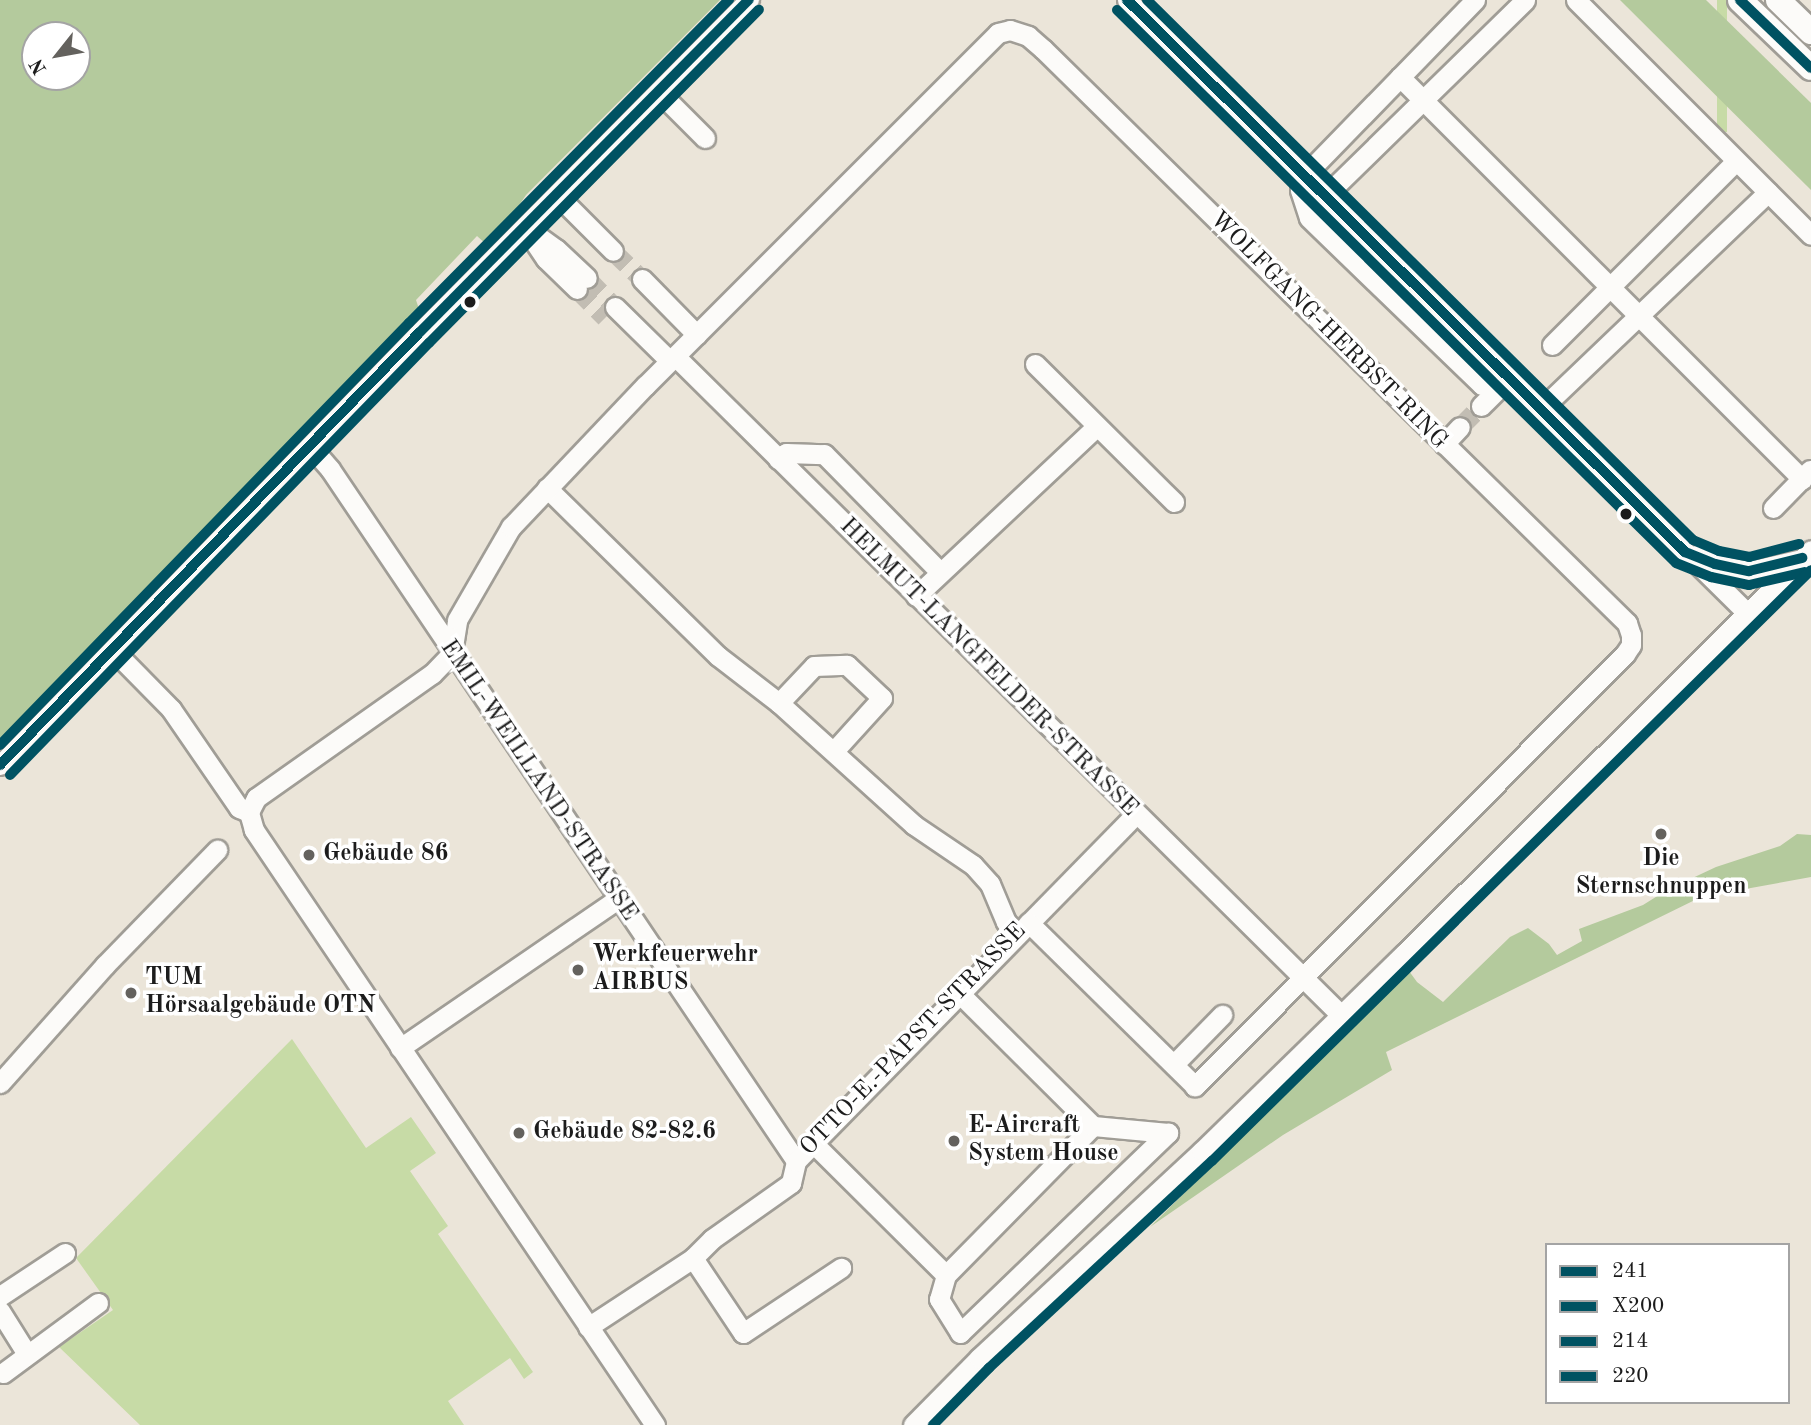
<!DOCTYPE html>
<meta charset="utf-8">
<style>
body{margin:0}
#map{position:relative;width:1811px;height:1425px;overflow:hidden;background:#ebe5d9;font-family:"Old Standard TT",serif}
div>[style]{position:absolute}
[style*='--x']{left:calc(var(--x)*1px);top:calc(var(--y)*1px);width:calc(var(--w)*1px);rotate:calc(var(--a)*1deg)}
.green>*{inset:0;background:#c7dba6;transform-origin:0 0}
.forest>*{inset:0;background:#b4ca9d}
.minor-tunnel>*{height:19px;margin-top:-9.5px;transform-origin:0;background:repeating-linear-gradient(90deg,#c2bdb3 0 19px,transparent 0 29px)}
.roads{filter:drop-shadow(2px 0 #a09d96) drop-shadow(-2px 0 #a09d96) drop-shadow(0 2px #a09d96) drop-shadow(0 -2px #a09d96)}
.minor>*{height:19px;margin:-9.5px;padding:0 9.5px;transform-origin:9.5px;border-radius:9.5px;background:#fcfbf9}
.major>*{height:24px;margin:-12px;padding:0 12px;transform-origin:12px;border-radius:12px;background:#fcfbf9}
.bus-1>*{height:10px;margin:-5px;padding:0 5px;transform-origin:5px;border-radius:5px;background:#005262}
.bus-2>*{height:10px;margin:-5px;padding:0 5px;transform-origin:5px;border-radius:5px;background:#005262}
.bus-3>*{height:10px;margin:-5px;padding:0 5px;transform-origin:5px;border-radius:5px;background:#005262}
.bus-4>*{height:10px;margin:-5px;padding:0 5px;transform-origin:5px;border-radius:5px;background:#005262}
.dots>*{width:19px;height:19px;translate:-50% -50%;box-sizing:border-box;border:4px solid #fff;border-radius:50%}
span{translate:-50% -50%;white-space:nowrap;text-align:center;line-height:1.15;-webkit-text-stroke:7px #fff;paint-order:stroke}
.street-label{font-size:24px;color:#1c1c1c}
.poi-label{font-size:24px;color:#1c1c1c;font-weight:700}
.left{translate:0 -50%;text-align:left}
.legend{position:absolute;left:1545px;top:1243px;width:245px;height:161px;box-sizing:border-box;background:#fff;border:2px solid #a4a4a4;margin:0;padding:9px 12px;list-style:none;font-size:21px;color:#1c1c1c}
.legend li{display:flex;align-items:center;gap:14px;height:35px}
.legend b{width:35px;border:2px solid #a4a4a4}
.north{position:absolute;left:21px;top:21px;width:70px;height:70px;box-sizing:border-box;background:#fff;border:2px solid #a4a4a4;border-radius:50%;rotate:239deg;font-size:19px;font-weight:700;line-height:28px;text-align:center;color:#1c1c1c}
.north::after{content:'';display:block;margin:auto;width:24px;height:32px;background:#64625e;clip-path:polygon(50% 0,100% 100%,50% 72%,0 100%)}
</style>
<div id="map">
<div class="green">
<i style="left:1717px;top:0;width:10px;height:132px"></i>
<i style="clip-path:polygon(292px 1039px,366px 1148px,411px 1117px,436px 1153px,410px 1171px,448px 1226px,438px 1234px,533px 1372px,524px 1379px,510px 1358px,448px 1401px,464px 1425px,140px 1425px,59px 1347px,113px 1310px,76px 1258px)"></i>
</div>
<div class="forest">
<i style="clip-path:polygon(evenodd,0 0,720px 0,526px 195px,503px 229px,487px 245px,477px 236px,416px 300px,420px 312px,0 740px,0 0,77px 35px,77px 77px,35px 77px,35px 35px,77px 35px)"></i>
<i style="clip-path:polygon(1620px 0,1706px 0,1811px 103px,1811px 190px)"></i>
<i style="clip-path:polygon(1797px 834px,1811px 835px,1811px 877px,1701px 897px,1386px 1052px,1392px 1070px,1283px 1135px,1150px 1227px,1409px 971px,1417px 982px,1443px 1002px,1510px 937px,1528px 928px,1549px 944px,1557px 955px,1582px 941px,1579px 929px,1643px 905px,1667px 890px,1716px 867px,1780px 846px)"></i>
</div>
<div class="minor-tunnel">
<i style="--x:613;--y:251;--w:40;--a:44"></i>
<i style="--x:587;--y:278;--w:40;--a:46"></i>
<i style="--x:577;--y:289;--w:40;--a:45"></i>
<i style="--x:1460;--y:427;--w:30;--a:-45"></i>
</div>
<div class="roads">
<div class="minor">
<i style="--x:1127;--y:0;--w:872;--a:44.67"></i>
<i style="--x:1475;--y:0;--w:244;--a:134.2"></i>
<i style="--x:1305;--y:175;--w:16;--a:108"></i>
<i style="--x:1300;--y:190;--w:29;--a:72"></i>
<i style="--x:1309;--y:218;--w:240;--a:44"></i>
<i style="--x:1482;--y:385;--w:17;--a:10"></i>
<i style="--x:1576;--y:0;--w:332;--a:45"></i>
<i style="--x:1400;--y:77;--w:569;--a:45"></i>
<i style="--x:659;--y:92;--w:65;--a:45"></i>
<i style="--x:557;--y:195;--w:79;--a:45"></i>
<i style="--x:1325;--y:196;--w:280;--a:-44.4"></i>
<i style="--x:525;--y:228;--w:37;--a:56"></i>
<i style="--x:546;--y:259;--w:43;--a:44.1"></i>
<i style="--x:535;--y:234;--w:26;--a:36"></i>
<i style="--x:556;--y:249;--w:42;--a:43.1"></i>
<i style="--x:642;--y:279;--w:78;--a:45.5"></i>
<i style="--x:615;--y:307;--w:77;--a:44.5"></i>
<i style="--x:1552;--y:345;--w:260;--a:-45"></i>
<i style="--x:676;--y:357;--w:936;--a:44.7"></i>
<i style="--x:1035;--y:364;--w:196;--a:44.8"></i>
<i style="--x:1481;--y:406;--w:34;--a:-45"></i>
<i style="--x:1541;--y:409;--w:314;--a:-43.7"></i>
<i style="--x:1444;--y:444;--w:23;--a:-47"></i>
<i style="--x:310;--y:446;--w:30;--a:49"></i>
<i style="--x:330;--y:469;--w:834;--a:56.04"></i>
<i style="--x:778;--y:459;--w:10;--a:-37"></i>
<i style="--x:786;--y:453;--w:38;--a:2"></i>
<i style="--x:824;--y:454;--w:165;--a:45.5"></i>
<i style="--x:547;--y:488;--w:240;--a:44.5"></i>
<i style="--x:718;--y:656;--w:77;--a:37.6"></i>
<i style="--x:779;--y:703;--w:182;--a:42.1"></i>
<i style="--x:914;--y:825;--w:71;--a:34.1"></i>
<i style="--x:973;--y:865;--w:25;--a:48"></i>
<i style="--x:990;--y:884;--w:41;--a:67.2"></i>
<i style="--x:1006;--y:922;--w:16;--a:47"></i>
<i style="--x:1773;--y:508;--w:53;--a:-45.8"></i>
<i style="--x:1696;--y:555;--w:21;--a:25"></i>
<i style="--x:1715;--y:564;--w:35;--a:12"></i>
<i style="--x:1749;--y:571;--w:54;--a:-12.8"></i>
<i style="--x:916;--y:596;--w:248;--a:-43.2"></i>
<i style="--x:113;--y:650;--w:83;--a:45.5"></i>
<i style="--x:171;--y:709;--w:120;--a:55.5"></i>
<i style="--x:239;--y:808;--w:11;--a:22"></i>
<i style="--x:779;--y:703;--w:51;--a:-46.6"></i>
<i style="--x:814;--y:666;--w:33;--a:-2"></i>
<i style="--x:847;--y:665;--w:48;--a:43.3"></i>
<i style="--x:882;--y:698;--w:72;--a:132.2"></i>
<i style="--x:0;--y:765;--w:602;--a:-45.88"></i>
<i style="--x:419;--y:333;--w:469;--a:-45.3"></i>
<i style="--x:400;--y:1048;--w:264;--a:-34.4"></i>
<i style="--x:1174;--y:1064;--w:69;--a:-45.6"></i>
<i style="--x:0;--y:1083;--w:158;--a:-48.3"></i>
<i style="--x:105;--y:965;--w:161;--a:-45.8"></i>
<i style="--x:813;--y:1143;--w:187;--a:44.8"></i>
<i style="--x:946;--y:1275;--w:209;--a:-45.4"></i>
<i style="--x:1093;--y:1126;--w:186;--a:-135.2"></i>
<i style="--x:693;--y:1258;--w:90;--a:56.3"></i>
<i style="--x:743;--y:1333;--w:118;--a:-33.6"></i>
<i style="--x:946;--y:1275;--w:25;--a:106"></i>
<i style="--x:939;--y:1299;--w:40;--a:58"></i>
<i style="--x:960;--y:1333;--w:289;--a:-43.9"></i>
<i style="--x:1168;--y:1133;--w:75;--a:-174.7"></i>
<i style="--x:0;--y:1296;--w:78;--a:-33.5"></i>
<i style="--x:0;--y:1311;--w:51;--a:57.9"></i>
<i style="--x:588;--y:1327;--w:126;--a:-33.3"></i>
<i style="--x:693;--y:1258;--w:27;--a:-45"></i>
<i style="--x:712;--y:1239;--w:97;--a:-35.3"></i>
<i style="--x:791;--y:1183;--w:23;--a:-77"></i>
<i style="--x:796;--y:1161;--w:486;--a:-45.6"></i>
<i style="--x:3;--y:1373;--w:118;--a:-36.4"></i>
<i style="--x:655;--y:1425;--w:718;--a:-123.98"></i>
<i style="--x:254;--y:830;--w:19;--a:-106"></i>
<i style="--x:249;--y:812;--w:16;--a:-63"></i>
<i style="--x:256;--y:798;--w:215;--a:-35.2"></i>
<i style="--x:432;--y:674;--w:29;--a:-46"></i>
<i style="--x:452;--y:653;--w:33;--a:-81"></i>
<i style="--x:457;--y:620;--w:108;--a:-59.9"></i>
<i style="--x:511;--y:527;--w:195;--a:-46.5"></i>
<i style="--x:645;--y:386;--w:499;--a:-45"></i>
<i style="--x:998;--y:33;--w:12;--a:-14"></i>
<i style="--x:1010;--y:30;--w:19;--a:18"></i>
<i style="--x:1028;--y:36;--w:20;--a:41"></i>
<i style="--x:1043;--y:49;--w:819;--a:44.51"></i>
<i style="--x:1627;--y:623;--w:13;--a:72"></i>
<i style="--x:1631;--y:635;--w:10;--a:90"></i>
<i style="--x:1631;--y:645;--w:11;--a:124"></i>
<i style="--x:1625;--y:654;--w:610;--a:134.87"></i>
<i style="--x:1195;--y:1086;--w:233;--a:-135.5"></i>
<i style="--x:913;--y:1425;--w:94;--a:-45.4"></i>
<i style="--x:979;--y:1358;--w:304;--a:-42.9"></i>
<i style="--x:1202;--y:1151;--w:282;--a:-44.3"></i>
<i style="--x:1404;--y:954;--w:573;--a:-44.79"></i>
</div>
<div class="major">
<i style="--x:1740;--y:0;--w:98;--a:43.8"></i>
<i style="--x:1778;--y:0;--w:46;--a:44.1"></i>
</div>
</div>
<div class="bus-1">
<i style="--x:1127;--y:0;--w:785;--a:44.69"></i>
<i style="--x:1685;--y:552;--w:32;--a:22"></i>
<i style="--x:1715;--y:564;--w:35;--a:12"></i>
<i style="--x:1749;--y:571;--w:55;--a:-13.8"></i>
<i style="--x:1740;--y:0;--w:98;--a:43.8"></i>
<i style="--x:0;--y:765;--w:602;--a:-45.88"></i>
<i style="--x:419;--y:333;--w:469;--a:-45.3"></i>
</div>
<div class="bus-2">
<i style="--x:1117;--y:10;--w:786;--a:44.69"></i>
<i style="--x:1676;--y:563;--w:38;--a:22"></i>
<i style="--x:1711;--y:577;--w:39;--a:12"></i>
<i style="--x:1749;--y:585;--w:57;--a:-13.1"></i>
<i style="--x:10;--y:775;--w:602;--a:-45.88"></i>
<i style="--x:429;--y:343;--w:469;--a:-45.3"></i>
<i style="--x:933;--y:1425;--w:80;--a:-45.5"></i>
<i style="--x:989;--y:1368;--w:304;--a:-42.9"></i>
<i style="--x:1212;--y:1161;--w:841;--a:-44.61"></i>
</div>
<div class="bus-3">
<i style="--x:0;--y:745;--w:588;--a:-45.9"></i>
<i style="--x:409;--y:323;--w:455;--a:-45.3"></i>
</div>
<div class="bus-4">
<i style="--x:1147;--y:0;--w:768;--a:44.68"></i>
<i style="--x:1693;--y:540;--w:28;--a:23"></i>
<i style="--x:1719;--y:551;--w:31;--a:11"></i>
<i style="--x:1749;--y:557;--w:52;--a:-14.6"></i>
</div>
<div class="dots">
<i style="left:470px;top:302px;background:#1c1c1c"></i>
<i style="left:1626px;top:514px;background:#1c1c1c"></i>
<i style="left:1661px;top:834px;background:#64625e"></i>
<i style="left:309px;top:855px;background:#64625e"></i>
<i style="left:578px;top:970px;background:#64625e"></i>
<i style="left:131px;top:993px;background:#64625e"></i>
<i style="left:519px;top:1133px;background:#64625e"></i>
<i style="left:954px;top:1141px;background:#64625e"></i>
</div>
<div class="street-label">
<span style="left:1328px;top:331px;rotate:45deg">WOLFGANG-HERBST-RING</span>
<span style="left:988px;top:668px;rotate:45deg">HELMUT-LANGFELDER-STRASSE</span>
<span style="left:538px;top:781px;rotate:56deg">EMIL-WEILLAND-STRASSE</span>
<span style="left:914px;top:1040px;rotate:-46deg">OTTO-E.-PAPST-STRASSE</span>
</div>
<div class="poi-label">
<span class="left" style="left:323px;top:855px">Gebäude 86</span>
<span style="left:1661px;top:874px">Die<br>Sternschnuppen</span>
<span class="left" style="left:592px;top:970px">Werkfeuerwehr<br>AIRBUS</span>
<span class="left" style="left:145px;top:993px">TUM<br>Hörsaalgebäude OTN</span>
<span class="left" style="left:968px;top:1141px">E-Aircraft<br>System House</span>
<span class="left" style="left:533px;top:1133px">Gebäude 82-82.6</span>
</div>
<ul class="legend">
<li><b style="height:9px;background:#005262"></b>241</li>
<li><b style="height:9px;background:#005262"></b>X200</li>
<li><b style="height:9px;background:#005262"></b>214</li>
<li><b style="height:9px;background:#005262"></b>220</li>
</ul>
<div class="north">N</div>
</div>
